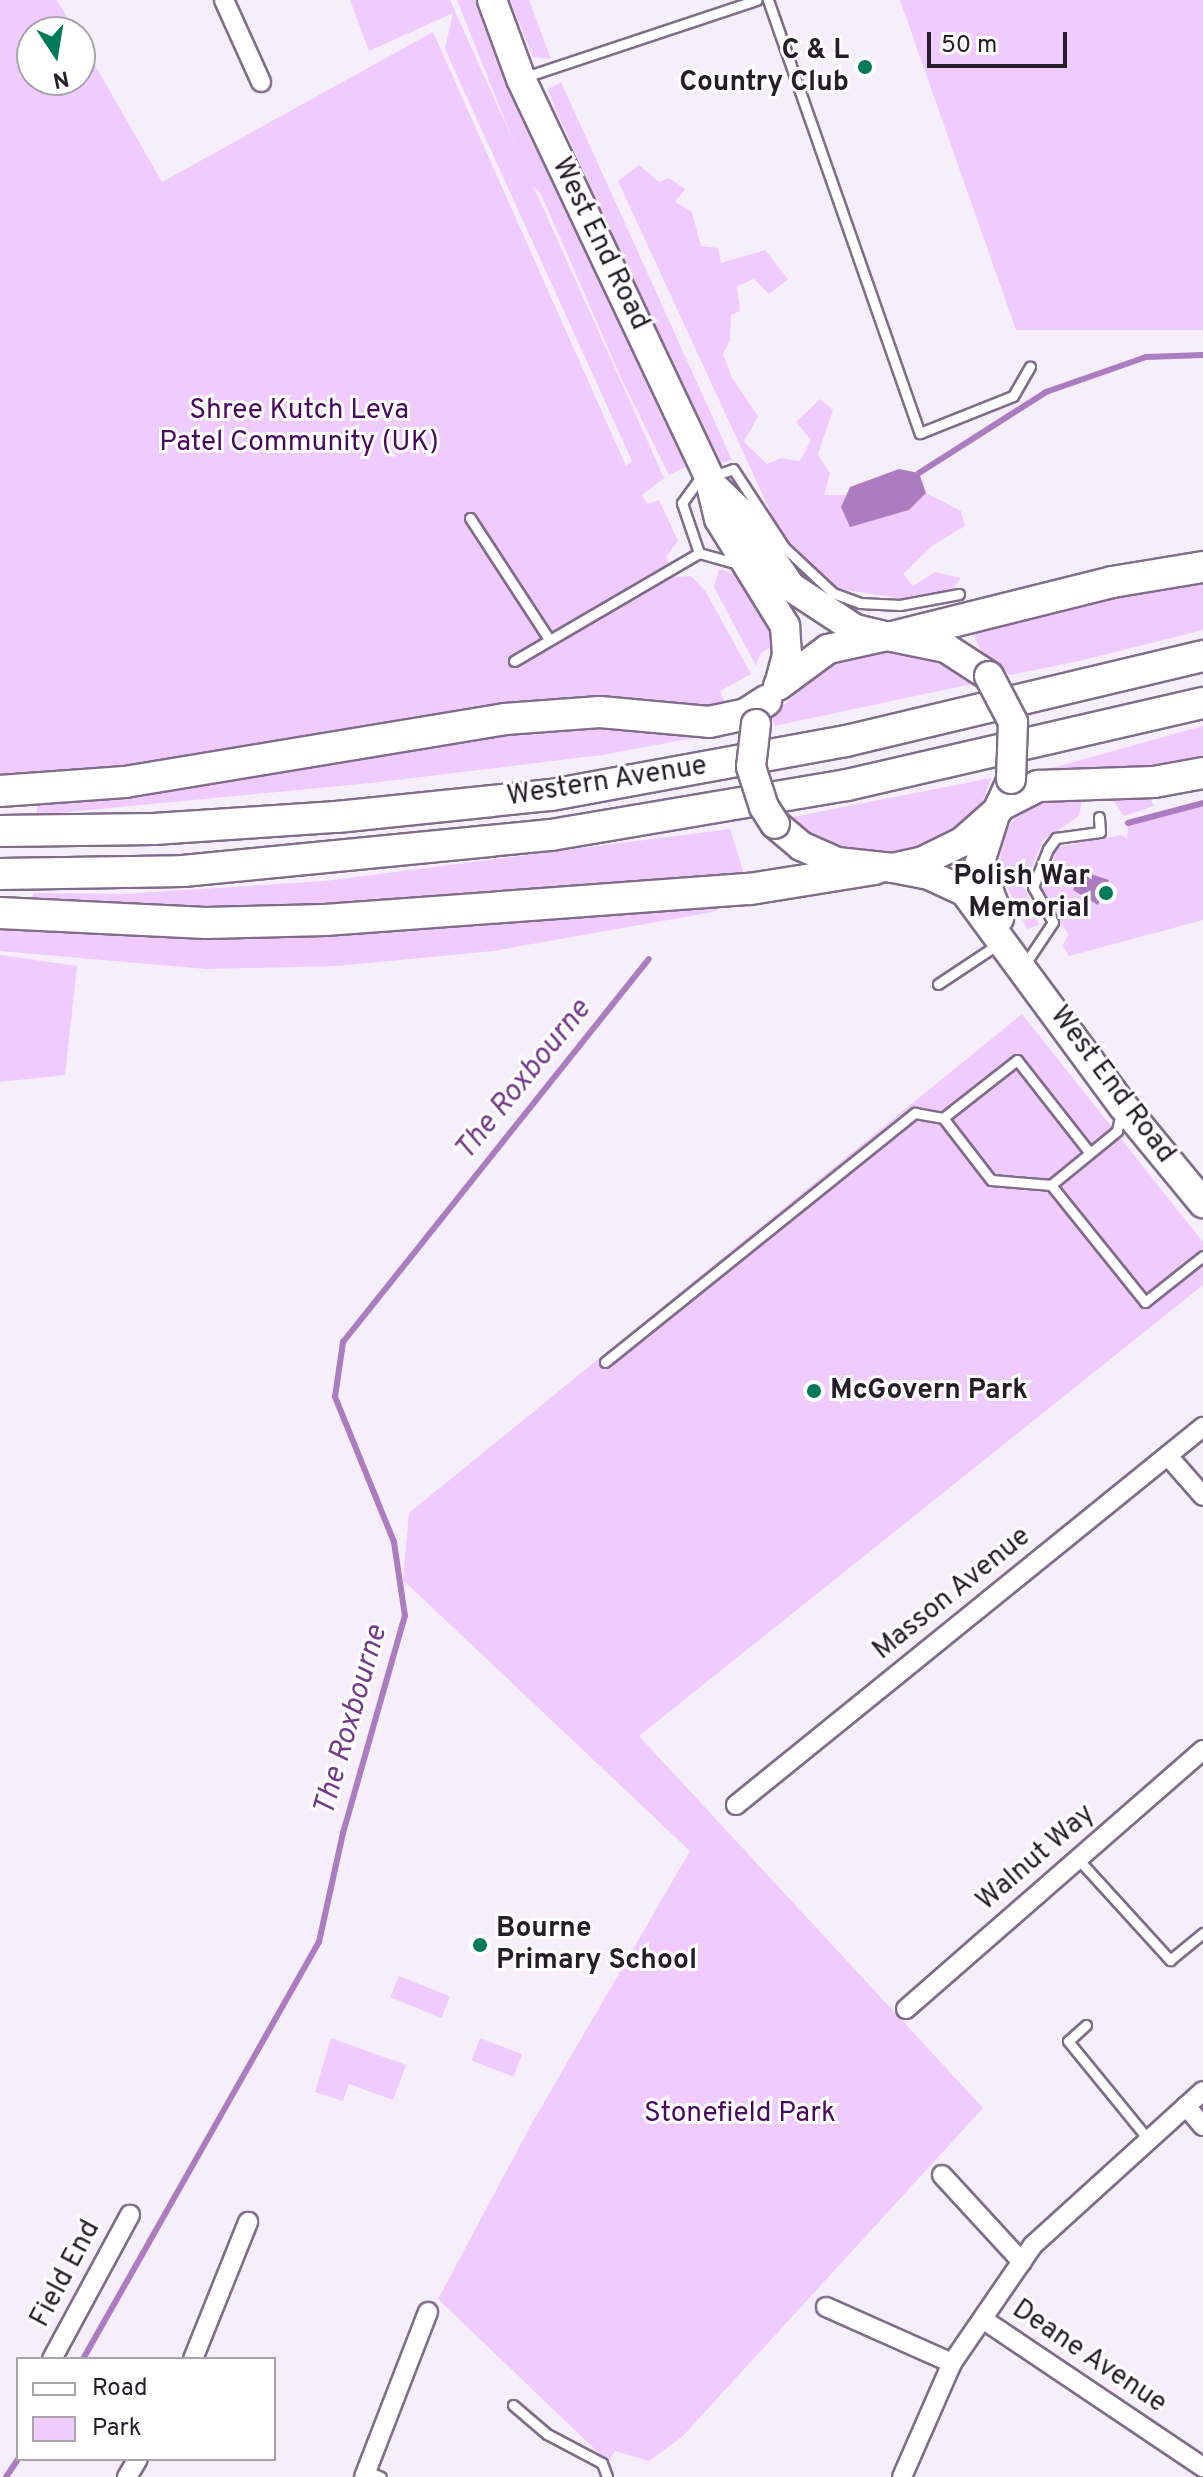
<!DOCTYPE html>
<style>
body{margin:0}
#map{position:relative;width:1203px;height:2477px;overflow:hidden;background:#f7eefb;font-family:Overpass,sans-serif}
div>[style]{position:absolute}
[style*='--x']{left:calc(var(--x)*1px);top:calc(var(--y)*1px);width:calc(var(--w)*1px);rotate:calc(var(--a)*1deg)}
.green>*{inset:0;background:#efcbff;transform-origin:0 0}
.water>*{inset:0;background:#ac7cc1}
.stream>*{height:6px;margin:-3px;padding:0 3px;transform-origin:3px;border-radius:3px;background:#ac7cc1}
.roads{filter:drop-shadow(2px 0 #806d89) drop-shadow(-2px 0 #806d89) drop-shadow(0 2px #806d89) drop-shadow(0 -2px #806d89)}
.service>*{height:9px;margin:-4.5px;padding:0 4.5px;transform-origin:4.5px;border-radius:4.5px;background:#fff}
.minor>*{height:18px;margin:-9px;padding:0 9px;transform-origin:9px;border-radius:9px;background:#fff}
.primary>*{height:28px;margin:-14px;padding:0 14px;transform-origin:14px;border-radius:14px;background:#fff}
.trunk>*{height:30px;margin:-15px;padding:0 15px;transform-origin:15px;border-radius:15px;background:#fff}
.bridges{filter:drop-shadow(2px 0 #806d89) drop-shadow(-2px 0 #806d89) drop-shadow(0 2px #806d89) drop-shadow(0 -2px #806d89)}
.primary-bridge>*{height:28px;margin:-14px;padding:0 14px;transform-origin:14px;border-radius:14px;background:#fff}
.dots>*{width:22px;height:22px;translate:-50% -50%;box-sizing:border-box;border:4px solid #fff;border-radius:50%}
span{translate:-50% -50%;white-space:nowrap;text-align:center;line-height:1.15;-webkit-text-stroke:6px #fff;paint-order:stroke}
.poi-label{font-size:28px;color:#251d29;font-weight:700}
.right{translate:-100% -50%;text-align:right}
.left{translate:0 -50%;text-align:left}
.street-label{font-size:28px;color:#251d29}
.park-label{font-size:28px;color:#4a0860}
.water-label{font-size:30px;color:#74388c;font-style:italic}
.legend{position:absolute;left:16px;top:2357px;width:260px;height:104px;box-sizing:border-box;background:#fff;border:2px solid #a8a5a9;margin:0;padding:10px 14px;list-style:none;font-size:24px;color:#251d29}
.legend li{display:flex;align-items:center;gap:16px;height:40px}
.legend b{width:40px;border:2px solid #a8a5a9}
.north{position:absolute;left:16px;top:16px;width:80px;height:80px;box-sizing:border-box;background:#fff;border:2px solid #a8a5a9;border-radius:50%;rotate:168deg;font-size:22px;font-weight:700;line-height:32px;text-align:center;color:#251d29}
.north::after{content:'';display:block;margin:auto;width:28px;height:36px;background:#007a58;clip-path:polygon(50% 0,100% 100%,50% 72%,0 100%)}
.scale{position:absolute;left:927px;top:32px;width:140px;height:36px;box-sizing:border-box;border:4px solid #251d29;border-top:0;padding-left:10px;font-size:24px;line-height:28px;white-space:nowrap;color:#251d29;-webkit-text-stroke:6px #fff;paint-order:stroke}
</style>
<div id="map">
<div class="green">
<i style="clip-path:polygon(0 0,57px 0,76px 32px,32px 32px,32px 80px,80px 80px,80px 39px,162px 182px,433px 32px,626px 466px,632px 461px,445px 49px,453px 13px,369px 51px,350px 0,450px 0,664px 478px,642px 495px,647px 504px,659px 500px,678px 541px,666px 557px,675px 577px,691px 576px,706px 592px,751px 674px,720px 691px,727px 706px,0 781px)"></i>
<i style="clip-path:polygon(457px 0,481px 0,684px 454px,686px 467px,681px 469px,669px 475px,623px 382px,541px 194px,530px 183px)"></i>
<i style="clip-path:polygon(510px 0,529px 0,551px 59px,533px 57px)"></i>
<i style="clip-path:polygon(900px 0,1203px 0,1203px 330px,1016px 330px)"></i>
<i style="clip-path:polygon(561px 82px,732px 460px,718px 464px,557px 113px,548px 89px)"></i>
<i style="clip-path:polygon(639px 165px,659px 182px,669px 178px,685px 189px,675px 202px,692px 212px,701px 246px,718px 248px,721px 263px,765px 250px,788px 279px,769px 294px,754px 279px,737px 286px,740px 311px,731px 315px,730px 340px,723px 354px,732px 378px,758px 416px,744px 442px,767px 464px,781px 458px,800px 461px,811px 440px,796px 422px,820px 399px,833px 410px,818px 454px,830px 474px,824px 495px,846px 495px,841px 507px,909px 510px,926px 493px,961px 511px,965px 526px,932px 546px,903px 574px,913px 586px,935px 572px,961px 578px,941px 605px,834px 588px,779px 530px,618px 181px)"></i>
<i style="clip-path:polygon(719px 569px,742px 577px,766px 605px,775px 644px,760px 654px,756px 666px,714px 587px)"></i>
<i style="clip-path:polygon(1203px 581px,1203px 630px,1079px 661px,1010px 675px,980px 649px,973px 634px,986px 626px,1095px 597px)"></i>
<i style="clip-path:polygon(889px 652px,950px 664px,972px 684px,774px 726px,772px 716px,826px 666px)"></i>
<i style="clip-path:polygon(644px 726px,710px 735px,602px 755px,371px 783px,37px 815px,37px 801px,454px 737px)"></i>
<i style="clip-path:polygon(1203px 726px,1203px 759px,1108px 771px,1048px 769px)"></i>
<i style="clip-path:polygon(991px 778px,982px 803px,966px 824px,926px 850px,871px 861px,796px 828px,793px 817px)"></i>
<i style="clip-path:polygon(1149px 794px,1154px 806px,1124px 816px,1113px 800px,1082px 800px,1079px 816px,1043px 840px,1024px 887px,1039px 925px,1027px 929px,1000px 872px,1001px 841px,1017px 813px,1041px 798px)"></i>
<i style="clip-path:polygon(1203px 803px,1203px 920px,1069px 956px,1063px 946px,1068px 934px,1040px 891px,1058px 847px,1122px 835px,1127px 839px,1128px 823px)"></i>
<i style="clip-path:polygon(730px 829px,746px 880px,348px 911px,195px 912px,32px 904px,33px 893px,123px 894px,325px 881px)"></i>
<i style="clip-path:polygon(731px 900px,713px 912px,493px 951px,337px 966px,206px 969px,0 951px,0 927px,222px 938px,412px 931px)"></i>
<i style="clip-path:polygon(0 955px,77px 966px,65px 1075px,0 1082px)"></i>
<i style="clip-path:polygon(1022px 1014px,1203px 1242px,1203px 1285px,639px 1736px,983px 2108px,682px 2437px,649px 2461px,615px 2451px,608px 2462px,438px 2299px,531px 2125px,690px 1851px,403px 1580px,409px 1513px)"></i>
<i style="left:399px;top:1976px;width:55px;height:23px;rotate:22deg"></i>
<i style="clip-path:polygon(331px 2038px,406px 2065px,393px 2100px,349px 2084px,343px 2101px,315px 2092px)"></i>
<i style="left:480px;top:2038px;width:45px;height:24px;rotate:21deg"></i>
</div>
<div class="water">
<i style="clip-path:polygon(899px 469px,919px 473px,926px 493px,909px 510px,850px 527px,841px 507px,850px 487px)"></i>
<i style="clip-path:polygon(1081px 871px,1109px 880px,1098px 905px,1073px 890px)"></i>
</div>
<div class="stream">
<i style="--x:919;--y:473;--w:151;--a:-32.5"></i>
<i style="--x:1046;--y:392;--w:106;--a:-19.3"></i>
<i style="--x:1146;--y:357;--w:57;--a:-2"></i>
<i style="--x:1128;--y:823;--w:78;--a:-14.9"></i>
<i style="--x:83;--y:2359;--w:479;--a:-60.5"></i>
<i style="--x:319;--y:1942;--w:112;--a:-77.6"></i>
<i style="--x:343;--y:1833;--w:226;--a:-74.1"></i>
<i style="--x:405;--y:1616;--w:75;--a:-98.5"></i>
<i style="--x:394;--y:1542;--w:157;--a:-112.1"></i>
<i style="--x:335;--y:1397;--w:56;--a:-81.7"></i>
<i style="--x:343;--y:1342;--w:490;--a:-51.4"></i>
<i style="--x:6;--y:2477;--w:22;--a:-56"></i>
</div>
<div class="roads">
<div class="service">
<i style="--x:768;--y:0;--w:459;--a:70.7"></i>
<i style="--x:920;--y:433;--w:100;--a:-21.7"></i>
<i style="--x:1013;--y:396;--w:34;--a:-60"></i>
<i style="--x:525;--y:77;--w:244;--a:-18.4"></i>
<i style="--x:703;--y:474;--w:36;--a:126"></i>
<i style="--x:682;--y:503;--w:53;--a:71.2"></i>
<i style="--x:699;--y:553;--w:45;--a:15.6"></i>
<i style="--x:712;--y:476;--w:22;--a:-18"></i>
<i style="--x:733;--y:469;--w:93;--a:56.8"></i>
<i style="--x:784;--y:547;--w:67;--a:43.2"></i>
<i style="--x:833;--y:593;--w:29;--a:20"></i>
<i style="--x:860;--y:603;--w:40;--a:2.9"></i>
<i style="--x:900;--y:605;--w:60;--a:-10.6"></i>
<i style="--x:470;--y:518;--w:145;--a:56.9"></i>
<i style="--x:514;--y:661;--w:214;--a:-30.3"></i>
<i style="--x:1025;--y:964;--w:50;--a:-56.3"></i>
<i style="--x:1053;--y:922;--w:40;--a:-119.7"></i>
<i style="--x:1033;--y:887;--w:41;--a:-68.5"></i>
<i style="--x:1048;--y:849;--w:14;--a:-54"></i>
<i style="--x:1056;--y:838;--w:44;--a:-7.8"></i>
<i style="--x:1100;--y:832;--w:15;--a:-94"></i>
<i style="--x:938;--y:984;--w:71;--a:-33.5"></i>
<i style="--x:1121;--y:1113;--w:18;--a:103"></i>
<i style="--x:1117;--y:1131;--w:85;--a:140.7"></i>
<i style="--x:1051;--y:1185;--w:150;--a:51.2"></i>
<i style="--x:1145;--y:1302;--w:74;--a:-38.4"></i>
<i style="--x:1051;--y:1185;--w:60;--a:-175.2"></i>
<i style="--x:991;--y:1180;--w:78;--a:-127.7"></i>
<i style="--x:943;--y:1118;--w:94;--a:-38.1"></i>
<i style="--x:1017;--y:1060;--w:118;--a:51.9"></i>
<i style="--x:605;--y:1362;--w:398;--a:-38.8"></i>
<i style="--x:915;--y:1113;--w:28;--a:10"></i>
<i style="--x:1078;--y:1859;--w:137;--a:47.7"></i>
<i style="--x:1170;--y:1960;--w:43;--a:-39.3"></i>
<i style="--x:1086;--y:2025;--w:24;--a:138"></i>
<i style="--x:1068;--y:2041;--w:127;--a:50.8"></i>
<i style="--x:513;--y:2405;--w:45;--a:40.5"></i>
<i style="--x:547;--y:2434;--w:62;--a:27.8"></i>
<i style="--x:602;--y:2463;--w:15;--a:70"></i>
<i style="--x:367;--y:2471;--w:15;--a:23"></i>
</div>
<div class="minor">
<i style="--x:224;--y:0;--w:90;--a:65.7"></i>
<i style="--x:1168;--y:1456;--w:53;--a:48.8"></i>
<i style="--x:736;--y:1805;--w:601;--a:-38.99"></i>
<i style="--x:906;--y:2009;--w:394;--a:-41.1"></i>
<i style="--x:1186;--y:2106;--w:26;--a:50"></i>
<i style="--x:942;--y:2175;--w:118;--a:47.4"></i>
<i style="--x:826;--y:2307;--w:138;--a:24"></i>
<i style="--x:984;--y:2320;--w:264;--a:33.9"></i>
<i style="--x:52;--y:2359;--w:164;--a:-61.6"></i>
<i style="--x:193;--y:2359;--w:148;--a:-68.1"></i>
<i style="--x:127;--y:2477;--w:21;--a:-59"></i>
<i style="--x:364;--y:2477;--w:177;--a:-68.8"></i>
<i style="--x:902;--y:2477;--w:124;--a:-66.3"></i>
<i style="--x:952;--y:2363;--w:143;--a:-55.5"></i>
<i style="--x:1033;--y:2245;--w:229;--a:-42.2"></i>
</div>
<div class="primary">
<i style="--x:492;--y:0;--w:84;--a:69.8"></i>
<i style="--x:521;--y:79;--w:440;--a:64.7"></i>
<i style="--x:709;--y:477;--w:43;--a:76.6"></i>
<i style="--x:719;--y:519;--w:126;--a:58.3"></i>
<i style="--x:785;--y:626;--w:29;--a:86"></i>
<i style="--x:787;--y:655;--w:31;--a:105"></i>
<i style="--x:713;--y:486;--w:35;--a:44"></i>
<i style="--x:738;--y:510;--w:93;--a:55.5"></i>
<i style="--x:791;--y:587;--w:77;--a:33.3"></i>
<i style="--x:855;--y:629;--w:27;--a:13"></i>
<i style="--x:778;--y:686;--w:62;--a:-36.5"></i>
<i style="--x:828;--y:649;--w:60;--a:-12.4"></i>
<i style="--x:887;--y:636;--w:60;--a:11.5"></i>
<i style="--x:946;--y:648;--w:51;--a:33.1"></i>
<i style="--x:994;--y:818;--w:49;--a:107.7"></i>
<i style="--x:979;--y:865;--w:57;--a:69.3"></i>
<i style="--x:775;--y:824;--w:34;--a:40"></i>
<i style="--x:801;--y:846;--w:39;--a:24"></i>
<i style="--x:837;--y:862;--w:56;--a:6.1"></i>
<i style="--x:893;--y:868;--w:31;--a:-13"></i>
<i style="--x:923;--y:861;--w:43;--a:-26"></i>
<i style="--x:962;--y:842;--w:48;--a:-41.6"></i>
<i style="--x:998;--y:810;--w:30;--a:-66"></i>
<i style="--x:893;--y:868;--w:37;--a:11"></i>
<i style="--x:929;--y:875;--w:40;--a:25"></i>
<i style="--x:965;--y:892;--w:266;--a:53.6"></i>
<i style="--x:1123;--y:1106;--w:126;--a:50.5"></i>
</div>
<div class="trunk">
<i style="--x:896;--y:636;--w:223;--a:-14"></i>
<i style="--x:1112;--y:582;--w:92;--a:-9.4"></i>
<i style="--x:0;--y:791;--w:125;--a:-4.1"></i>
<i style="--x:125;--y:782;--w:385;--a:-9.4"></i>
<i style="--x:505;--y:719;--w:95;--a:-4.2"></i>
<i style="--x:600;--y:712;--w:109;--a:5.2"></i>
<i style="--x:709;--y:722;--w:38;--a:-12"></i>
<i style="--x:746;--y:714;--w:24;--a:-33"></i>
<i style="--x:1001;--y:805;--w:42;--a:-27.2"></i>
<i style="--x:1038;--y:786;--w:116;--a:-2"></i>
<i style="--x:1154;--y:782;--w:50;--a:-10.4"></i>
<i style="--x:0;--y:831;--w:154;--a:-0.7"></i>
<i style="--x:154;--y:829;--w:183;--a:-3.8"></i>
<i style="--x:337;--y:817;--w:215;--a:-5.9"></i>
<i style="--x:551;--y:795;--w:300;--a:-10.4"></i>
<i style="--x:846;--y:741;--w:367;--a:-13.4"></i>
<i style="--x:0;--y:874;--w:183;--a:-0.9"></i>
<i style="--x:183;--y:871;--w:370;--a:-5.6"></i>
<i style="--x:551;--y:835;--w:300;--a:-9.6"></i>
<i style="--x:847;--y:785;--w:365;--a:-13"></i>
<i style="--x:0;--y:913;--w:206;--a:2.8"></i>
<i style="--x:206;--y:923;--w:119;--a:-1.4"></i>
<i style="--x:325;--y:920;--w:426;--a:-4.2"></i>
<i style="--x:750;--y:889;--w:127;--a:-9.1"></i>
</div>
</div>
<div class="bridges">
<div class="primary-bridge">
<i style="--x:989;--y:676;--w:52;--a:62.4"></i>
<i style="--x:1013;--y:722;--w:57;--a:92"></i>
<i style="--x:756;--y:724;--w:43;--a:96.6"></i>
<i style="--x:751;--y:767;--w:42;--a:72"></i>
<i style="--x:764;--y:807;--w:20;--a:57"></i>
</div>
</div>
<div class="dots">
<i style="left:865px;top:67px;background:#007a58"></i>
<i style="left:1106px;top:893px;background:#007a58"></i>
<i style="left:814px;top:1391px;background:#007a58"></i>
<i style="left:480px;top:1945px;background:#007a58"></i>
</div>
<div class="poi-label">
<span class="right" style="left:849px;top:67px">C &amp; L<br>Country Club</span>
<span class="right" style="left:1090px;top:893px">Polish War<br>Memorial</span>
<span class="left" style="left:830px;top:1391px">McGovern Park</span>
<span class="left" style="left:496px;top:1945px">Bourne<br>Primary School</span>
</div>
<div class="street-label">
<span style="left:600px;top:244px;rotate:64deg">West End Road</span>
<span style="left:607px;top:782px;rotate:-9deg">Western Avenue</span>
<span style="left:1112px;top:1085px;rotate:53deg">West End Road</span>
<span style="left:952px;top:1594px;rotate:-39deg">Masson Avenue</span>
<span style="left:1036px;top:1858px;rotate:-41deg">Walnut Way</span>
<span style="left:66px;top:2274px;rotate:-62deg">Field End</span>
<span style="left:1089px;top:2357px;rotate:34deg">Deane Avenue</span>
</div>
<div class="park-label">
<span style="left:299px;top:427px">Shree Kutch Leva<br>Patel Community (UK)</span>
<span style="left:740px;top:2114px">Stonefield Park</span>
</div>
<div class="water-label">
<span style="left:524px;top:1081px;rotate:-51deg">The Roxbourne</span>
<span style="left:352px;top:1721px;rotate:-74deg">The Roxbourne</span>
</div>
<ul class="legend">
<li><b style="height:10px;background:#fff"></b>Road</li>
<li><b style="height:22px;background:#efcbff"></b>Park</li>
</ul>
<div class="north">N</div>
<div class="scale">50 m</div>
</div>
